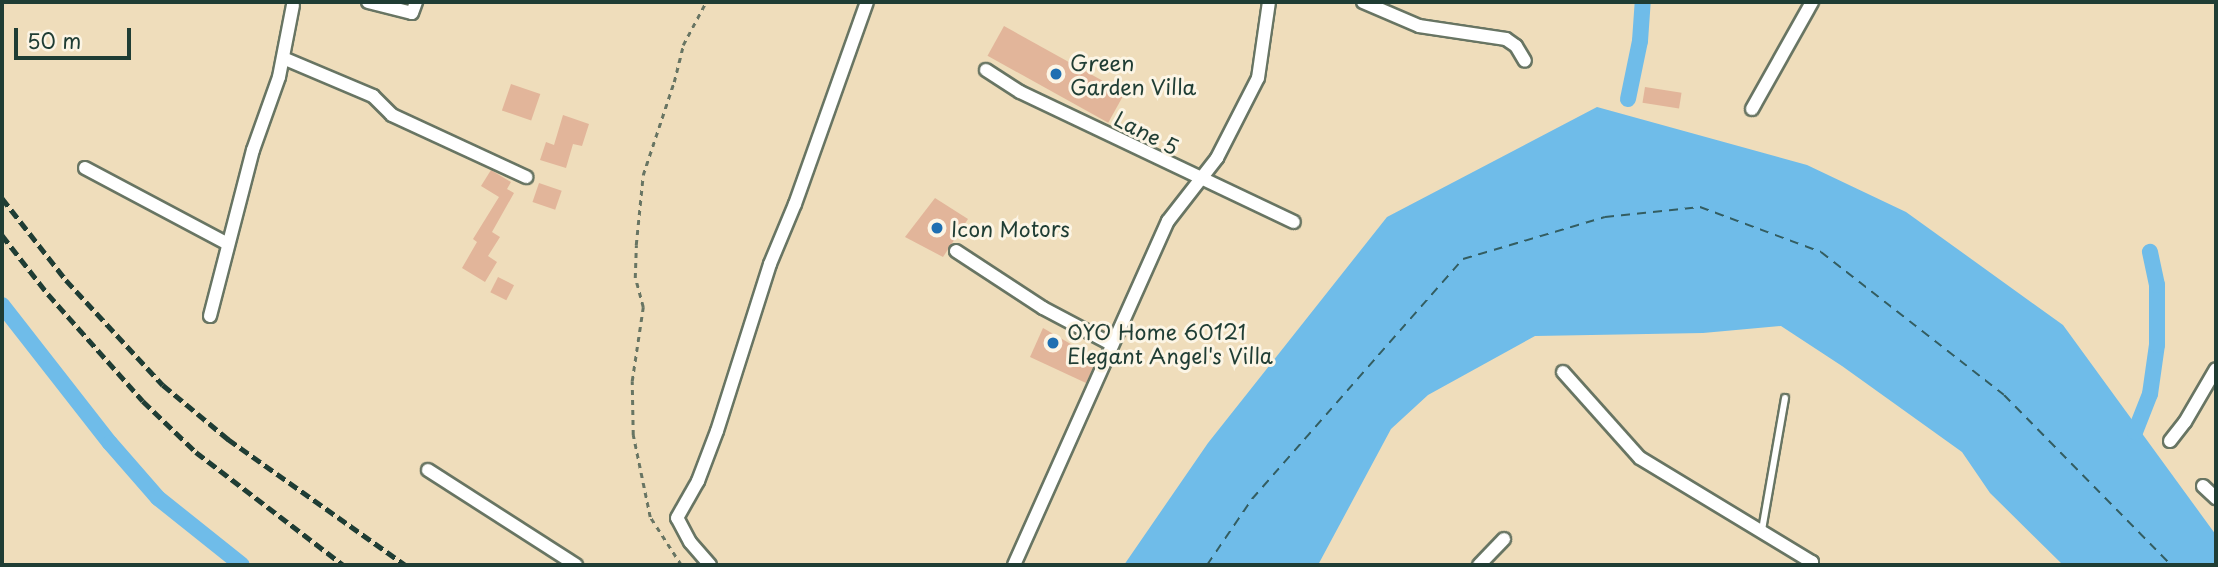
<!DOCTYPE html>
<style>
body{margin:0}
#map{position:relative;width:2218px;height:567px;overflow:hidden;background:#efddbb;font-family:"Playpen Sans",sans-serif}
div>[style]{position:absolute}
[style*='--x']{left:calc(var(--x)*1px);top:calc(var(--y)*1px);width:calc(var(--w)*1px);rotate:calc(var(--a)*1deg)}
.water>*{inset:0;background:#6fbce9}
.canal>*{height:16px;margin:-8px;padding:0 8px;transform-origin:8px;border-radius:8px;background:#6fbce9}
.ferry>*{height:2px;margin-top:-1px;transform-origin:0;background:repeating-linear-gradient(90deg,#335d61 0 9px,transparent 0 16px)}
.building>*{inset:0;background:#e2b59a;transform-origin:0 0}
.path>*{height:2.5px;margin-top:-1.25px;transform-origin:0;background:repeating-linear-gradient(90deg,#687563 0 5px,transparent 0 10px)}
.roads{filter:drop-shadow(2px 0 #687563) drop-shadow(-2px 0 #687563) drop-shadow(0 2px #687563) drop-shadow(0 -2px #687563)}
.lane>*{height:6px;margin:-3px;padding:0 3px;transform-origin:3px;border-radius:3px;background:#fff}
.street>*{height:12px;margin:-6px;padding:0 6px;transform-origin:6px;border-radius:6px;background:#fff}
.rail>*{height:4.5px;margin-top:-2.25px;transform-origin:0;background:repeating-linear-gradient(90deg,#1f3d34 0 10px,transparent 0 15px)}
.dots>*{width:19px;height:19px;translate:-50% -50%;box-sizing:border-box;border:4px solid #fcf5e5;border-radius:50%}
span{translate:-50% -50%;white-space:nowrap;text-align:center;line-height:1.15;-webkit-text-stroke:6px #fcf5e5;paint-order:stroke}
.poi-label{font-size:21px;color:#1f3d34}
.left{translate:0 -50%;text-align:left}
.street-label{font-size:21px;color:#1f3d34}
.frame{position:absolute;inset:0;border:4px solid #1f3d34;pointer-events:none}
.scale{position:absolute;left:14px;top:28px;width:117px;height:32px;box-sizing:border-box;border:4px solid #1f3d34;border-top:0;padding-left:9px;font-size:21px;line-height:24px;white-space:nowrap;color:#1f3d34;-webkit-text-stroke:5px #fcf5e5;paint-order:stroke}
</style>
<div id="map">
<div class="water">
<i style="clip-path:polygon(1597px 107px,1807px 165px,1906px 212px,2063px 325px,2216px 535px,2216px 565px,2063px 565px,1990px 493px,1962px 452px,1842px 366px,1781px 326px,1703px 333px,1535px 336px,1428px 395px,1391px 429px,1318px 565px,1124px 565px,1208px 443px,1387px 217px)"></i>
</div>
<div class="canal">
<i style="--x:1628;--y:99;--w:59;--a:-78.3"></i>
<i style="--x:1640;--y:41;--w:39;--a:-86"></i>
<i style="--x:2;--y:305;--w:175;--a:52"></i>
<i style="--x:110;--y:443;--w:73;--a:48.9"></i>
<i style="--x:158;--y:498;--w:107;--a:38.6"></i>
<i style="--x:2135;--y:432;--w:41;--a:-68.5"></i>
<i style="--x:2150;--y:394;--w:49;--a:-81.9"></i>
<i style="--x:2157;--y:345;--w:60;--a:-90"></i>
<i style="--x:2157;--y:285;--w:34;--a:-102"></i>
</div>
<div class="ferry">
<i style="--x:1207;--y:565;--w:80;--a:-55.7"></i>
<i style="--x:1252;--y:499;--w:320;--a:-48.7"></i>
<i style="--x:1463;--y:259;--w:148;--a:-16.5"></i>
<i style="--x:1605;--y:217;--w:96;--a:-6"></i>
<i style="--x:1700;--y:207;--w:129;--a:20.4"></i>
<i style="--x:1821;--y:252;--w:232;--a:38"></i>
<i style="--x:2004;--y:395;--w:238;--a:45.5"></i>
</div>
<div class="building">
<i style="left:1004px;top:26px;width:138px;height:34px;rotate:29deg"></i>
<i style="left:511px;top:84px;width:31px;height:28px;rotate:19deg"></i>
<i style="left:1645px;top:87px;width:37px;height:16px;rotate:9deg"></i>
<i style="clip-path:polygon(563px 115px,589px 124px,582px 146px,573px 144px,566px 168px,540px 160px,546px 142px,554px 145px)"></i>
<i style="clip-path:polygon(491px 170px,511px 182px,507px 189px,514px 193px,492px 232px,500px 237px,488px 256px,497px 262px,485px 282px,462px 268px,477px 242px,473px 239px,499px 197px,481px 186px)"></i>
<i style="left:539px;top:183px;width:24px;height:20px;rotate:19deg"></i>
<i style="clip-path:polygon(935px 198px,968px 219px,943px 257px,905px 237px)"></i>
<i style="left:498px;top:277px;width:18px;height:17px;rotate:27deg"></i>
<i style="clip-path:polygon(1043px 328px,1097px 359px,1086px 383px,1030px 357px)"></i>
</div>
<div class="path">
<i style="--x:681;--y:565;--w:57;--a:-122.9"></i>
<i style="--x:650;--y:517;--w:84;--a:-101.7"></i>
<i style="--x:633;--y:435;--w:54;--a:-91.1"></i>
<i style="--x:632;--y:381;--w:75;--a:-81.5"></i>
<i style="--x:643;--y:307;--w:30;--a:-105"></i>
<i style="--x:635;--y:278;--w:33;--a:-88"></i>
<i style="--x:636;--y:245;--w:70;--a:-84.3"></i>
<i style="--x:643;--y:175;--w:98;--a:-71.6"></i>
<i style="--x:674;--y:82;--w:38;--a:-76"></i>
<i style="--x:683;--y:45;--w:49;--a:-61.9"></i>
</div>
<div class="roads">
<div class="lane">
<i style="--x:1762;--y:530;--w:134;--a:-80.1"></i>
</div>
<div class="street">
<i style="--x:368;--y:2;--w:45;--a:14"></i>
<i style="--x:412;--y:13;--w:12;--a:-70"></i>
<i style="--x:1363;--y:2;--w:61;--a:23.2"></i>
<i style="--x:1419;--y:26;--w:88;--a:8.5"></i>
<i style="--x:1506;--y:39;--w:12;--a:35"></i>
<i style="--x:1516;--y:46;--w:17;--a:59"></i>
<i style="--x:283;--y:58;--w:98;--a:22.9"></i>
<i style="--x:373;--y:96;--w:27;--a:45"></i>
<i style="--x:392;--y:115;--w:148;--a:24.8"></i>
<i style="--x:986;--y:70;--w:40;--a:32.9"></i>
<i style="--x:1020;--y:92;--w:303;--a:25.4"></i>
<i style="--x:1752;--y:109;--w:123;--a:-60.7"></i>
<i style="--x:85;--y:168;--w:162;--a:28"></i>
<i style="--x:956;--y:251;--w:104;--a:33.2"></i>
<i style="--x:1043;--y:308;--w:77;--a:27.9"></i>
<i style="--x:210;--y:316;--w:171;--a:-75.5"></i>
<i style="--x:253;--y:150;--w:77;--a:-70.4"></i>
<i style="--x:279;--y:77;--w:73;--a:-79"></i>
<i style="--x:1563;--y:372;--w:115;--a:48.2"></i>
<i style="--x:1640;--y:458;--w:201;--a:31.2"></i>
<i style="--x:1812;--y:562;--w:3;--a:90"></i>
<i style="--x:2170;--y:441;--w:24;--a:-52"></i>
<i style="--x:2185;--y:422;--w:61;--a:-59.7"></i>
<i style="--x:428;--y:470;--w:176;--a:32.7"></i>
<i style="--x:2203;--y:486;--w:18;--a:43"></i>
<i style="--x:710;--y:565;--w:30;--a:-131"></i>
<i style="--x:690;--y:542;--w:27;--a:-118"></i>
<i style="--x:677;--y:518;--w:43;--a:-60.4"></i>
<i style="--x:698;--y:481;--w:53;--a:-69.2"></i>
<i style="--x:717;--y:431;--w:175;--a:-72.4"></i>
<i style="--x:770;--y:264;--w:65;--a:-67.4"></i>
<i style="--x:795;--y:204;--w:214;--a:-70.4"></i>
<i style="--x:1014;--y:565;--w:377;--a:-65.9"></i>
<i style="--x:1168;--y:221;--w:80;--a:-52.1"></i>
<i style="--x:1217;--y:158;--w:90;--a:-62.9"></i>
<i style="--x:1258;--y:78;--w:77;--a:-81.8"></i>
<i style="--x:1479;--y:565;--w:36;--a:-46"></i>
</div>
</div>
<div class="rail">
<i style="--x:2;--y:198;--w:104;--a:52"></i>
<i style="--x:66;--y:280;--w:143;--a:47.3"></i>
<i style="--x:163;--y:385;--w:85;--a:39.7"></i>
<i style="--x:228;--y:439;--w:217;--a:35.4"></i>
<i style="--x:2;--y:235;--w:75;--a:52.1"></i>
<i style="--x:48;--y:294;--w:143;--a:48.4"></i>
<i style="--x:143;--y:401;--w:74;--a:43.9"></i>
<i style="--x:196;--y:452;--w:185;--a:37.5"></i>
</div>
<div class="dots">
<i style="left:1056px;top:74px;background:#1f6fb2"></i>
<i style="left:937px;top:228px;background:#1f6fb2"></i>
<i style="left:1053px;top:343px;background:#1f6fb2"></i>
</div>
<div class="poi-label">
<span class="left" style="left:1070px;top:74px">Green<br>Garden Villa</span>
<span class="left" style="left:951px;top:228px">Icon Motors</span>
<span class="left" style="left:1067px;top:343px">OYO Home 60121<br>Elegant Angel's Villa</span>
</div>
<div class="street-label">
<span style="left:1147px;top:132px;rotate:27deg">Lane 5</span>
</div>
<div class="frame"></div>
<div class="scale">50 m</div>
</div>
